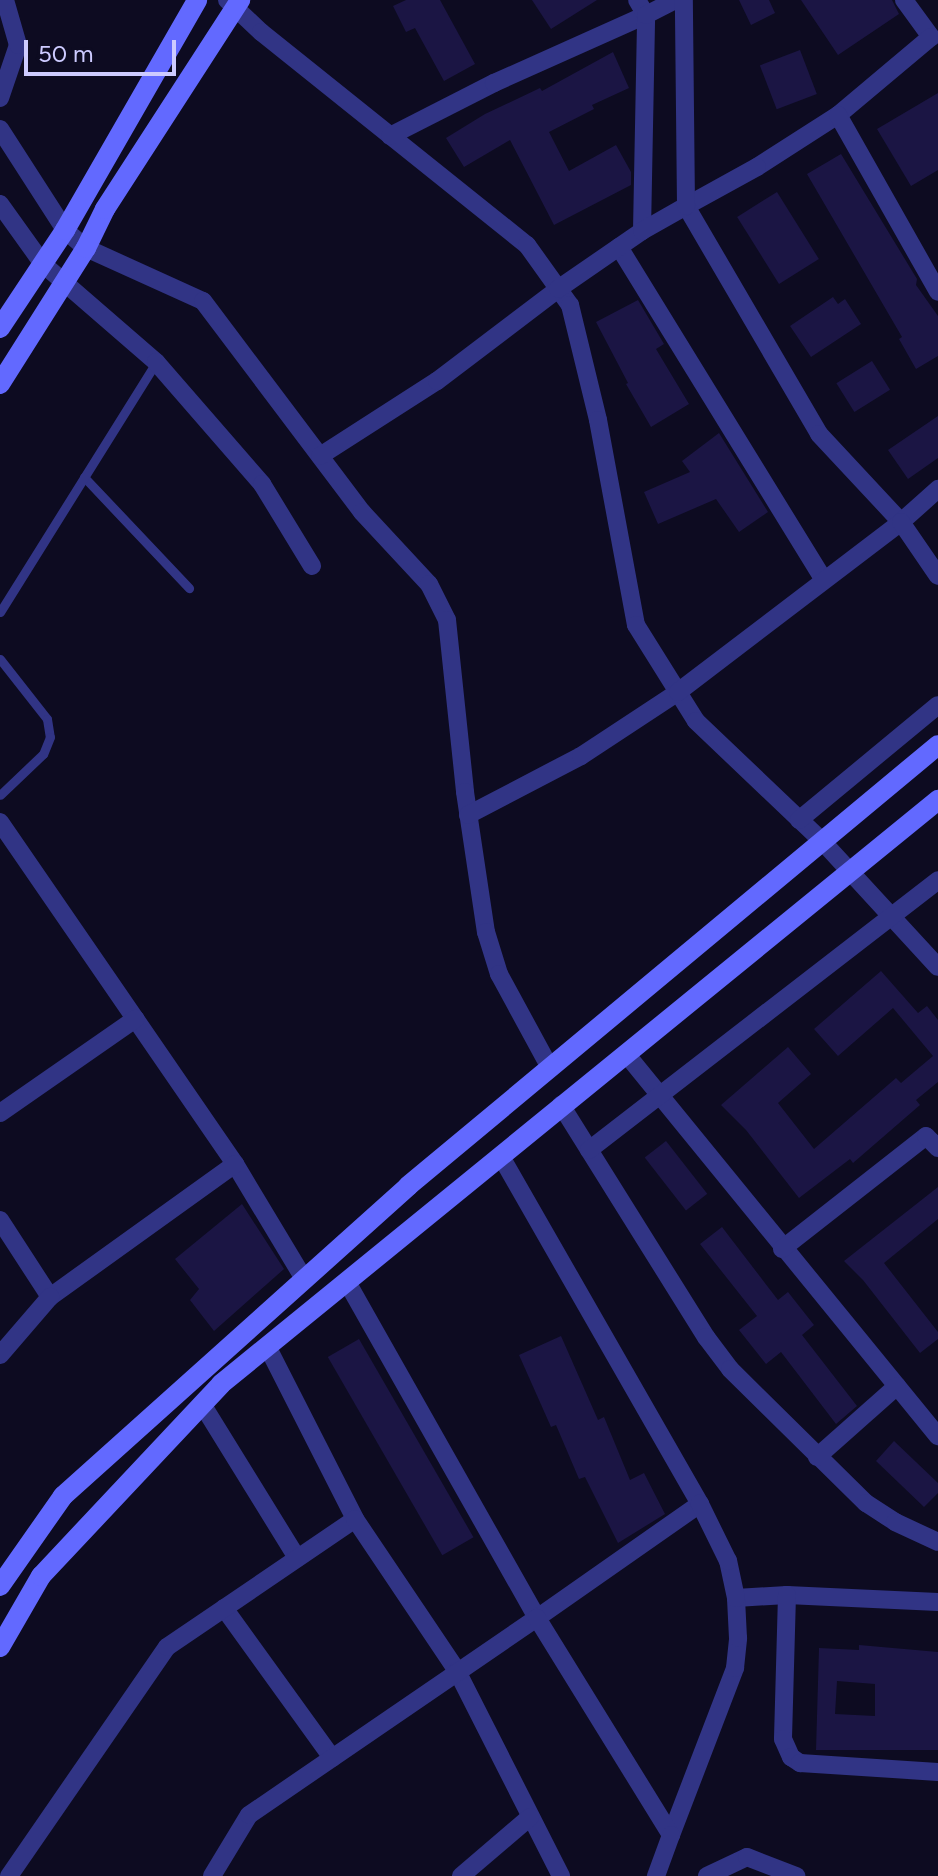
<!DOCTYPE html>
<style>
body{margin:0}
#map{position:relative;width:938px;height:1876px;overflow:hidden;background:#0d0b21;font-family:Figtree,sans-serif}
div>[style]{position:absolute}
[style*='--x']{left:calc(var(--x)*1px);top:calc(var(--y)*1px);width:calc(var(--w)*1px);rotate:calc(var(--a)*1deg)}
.building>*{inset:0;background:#1b1544;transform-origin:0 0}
.lane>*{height:9px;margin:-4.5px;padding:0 4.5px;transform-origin:4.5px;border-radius:4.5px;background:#313485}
.street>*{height:18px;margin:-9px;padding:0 9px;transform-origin:9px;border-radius:9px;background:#313485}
.secondary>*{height:20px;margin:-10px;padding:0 10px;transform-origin:10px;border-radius:10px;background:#6269ff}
span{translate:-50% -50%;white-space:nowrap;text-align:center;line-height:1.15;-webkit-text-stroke:6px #0d0b21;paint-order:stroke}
.scale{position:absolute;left:24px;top:40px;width:152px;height:36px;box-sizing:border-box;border:4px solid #cdcbff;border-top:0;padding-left:10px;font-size:24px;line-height:28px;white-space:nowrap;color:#cdcbff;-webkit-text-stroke:6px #0d0b21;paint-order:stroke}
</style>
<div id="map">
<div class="building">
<i style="clip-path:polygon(406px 0,440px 0,475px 64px,444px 81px,415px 28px,406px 32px,393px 6px)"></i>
<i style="clip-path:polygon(532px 0,597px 0,551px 29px)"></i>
<i style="clip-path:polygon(739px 0,769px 0,775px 13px,751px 25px)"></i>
<i style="clip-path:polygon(801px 0,892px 0,899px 14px,838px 55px)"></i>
<i style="left:800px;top:50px;width:47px;height:43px;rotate:69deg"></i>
<i style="clip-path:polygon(613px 52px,629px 88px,592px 105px,594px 109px,549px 132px,569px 171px,616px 145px,631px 172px,631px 185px,554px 225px,510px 140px,464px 167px,446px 138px,485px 114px,540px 88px,542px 91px)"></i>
<i style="clip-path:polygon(938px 93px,938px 170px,911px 186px,877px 129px)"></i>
<i style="clip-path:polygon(841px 154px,917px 279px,916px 285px,938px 316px,938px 356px,916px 369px,899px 339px,902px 337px,807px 174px)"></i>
<i style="left:777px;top:192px;width:79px;height:47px;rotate:58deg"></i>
<i style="clip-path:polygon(833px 297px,838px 304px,845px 299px,861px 324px,811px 357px,790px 326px)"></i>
<i style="clip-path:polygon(638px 300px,664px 344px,656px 349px,689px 404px,651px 427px,626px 384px,628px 383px,596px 322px)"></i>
<i style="left:872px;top:361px;width:34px;height:42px;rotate:58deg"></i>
<i style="clip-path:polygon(938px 416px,938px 458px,908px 479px,888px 450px)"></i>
<i style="clip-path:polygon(719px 433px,768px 512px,739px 532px,716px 499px,658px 524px,644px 492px,690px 472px,682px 461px)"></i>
<i style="clip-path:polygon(881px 971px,918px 1013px,927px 1006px,938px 1020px,938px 1082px,916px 1100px,920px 1105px,853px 1163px,850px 1159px,799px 1198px,746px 1130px,721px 1105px,788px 1047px,811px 1074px,778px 1103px,814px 1149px,896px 1078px,901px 1083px,933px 1056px,893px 1008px,838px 1056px,814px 1029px)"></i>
<i style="left:666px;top:1141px;width:67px;height:27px;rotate:52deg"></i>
<i style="clip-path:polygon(938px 1187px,938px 1219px,884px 1263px,938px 1332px,938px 1339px,920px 1353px,863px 1280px,844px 1261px)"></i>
<i style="clip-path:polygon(242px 1204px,284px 1269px,214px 1331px,190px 1300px,199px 1289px,175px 1259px)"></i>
<i style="clip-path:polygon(722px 1227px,778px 1300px,788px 1292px,814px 1325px,802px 1335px,857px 1406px,836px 1424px,781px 1352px,766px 1364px,739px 1330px,757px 1316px,700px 1244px)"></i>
<i style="clip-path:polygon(561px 1336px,598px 1420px,604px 1417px,630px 1480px,644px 1473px,665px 1514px,618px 1543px,585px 1477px,579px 1479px,556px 1425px,551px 1427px,519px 1355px)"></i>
<i style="left:359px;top:1339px;width:229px;height:36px;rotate:60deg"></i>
<i style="clip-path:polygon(894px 1441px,938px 1483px,938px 1493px,924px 1507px,876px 1461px)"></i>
<i style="clip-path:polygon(evenodd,859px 1645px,938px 1652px,938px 1750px,816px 1750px,819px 1648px,859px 1650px,859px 1645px,837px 1681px,875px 1684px,875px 1716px,835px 1714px,837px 1681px)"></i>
</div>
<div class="lane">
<i style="--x:84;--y:477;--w:153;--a:46.6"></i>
<i style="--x:0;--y:612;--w:295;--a:-58"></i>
<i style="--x:0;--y:659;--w:76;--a:51.9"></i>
<i style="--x:47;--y:719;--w:18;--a:81"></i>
<i style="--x:50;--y:737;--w:18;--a:112"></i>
<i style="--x:43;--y:754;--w:59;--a:136.4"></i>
</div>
<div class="street">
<i style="--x:227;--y:0;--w:47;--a:43.3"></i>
<i style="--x:261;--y:32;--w:341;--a:38.7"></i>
<i style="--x:527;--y:245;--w:74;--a:54.4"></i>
<i style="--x:570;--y:305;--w:118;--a:76.3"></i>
<i style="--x:598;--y:420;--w:208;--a:79.5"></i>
<i style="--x:636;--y:625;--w:113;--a:58"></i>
<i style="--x:696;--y:721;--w:174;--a:43.6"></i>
<i style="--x:822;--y:841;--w:171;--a:47.4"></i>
<i style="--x:904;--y:0;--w:46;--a:53.9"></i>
<i style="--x:931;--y:37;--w:121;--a:140"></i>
<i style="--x:838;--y:115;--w:96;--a:147.3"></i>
<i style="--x:757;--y:167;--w:81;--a:151.2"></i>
<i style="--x:686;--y:206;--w:264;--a:59.7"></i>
<i style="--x:819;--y:434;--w:120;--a:47"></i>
<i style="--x:901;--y:522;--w:50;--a:-41.7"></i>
<i style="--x:0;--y:98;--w:56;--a:-71.2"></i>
<i style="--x:18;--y:45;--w:47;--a:-106.1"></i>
<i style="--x:838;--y:115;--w:203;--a:60.5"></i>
<i style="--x:0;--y:129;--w:120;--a:57.2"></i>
<i style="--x:65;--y:230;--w:28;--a:41"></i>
<i style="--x:86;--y:248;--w:128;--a:24.4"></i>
<i style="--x:203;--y:301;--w:264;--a:53"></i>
<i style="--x:362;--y:512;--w:98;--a:47.1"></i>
<i style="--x:429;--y:584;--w:40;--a:63.4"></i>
<i style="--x:447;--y:620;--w:173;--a:84"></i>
<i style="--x:465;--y:792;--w:142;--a:81.5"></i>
<i style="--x:486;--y:932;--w:44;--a:72.8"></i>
<i style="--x:499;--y:974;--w:107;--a:61.5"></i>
<i style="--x:390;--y:136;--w:117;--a:-27"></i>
<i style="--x:494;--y:83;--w:167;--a:-24.1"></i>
<i style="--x:646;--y:15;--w:17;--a:-121"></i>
<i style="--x:0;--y:204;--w:74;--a:54.4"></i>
<i style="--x:43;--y:264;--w:150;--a:40.9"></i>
<i style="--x:156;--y:362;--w:162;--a:49"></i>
<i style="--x:262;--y:484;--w:96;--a:58.6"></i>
<i style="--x:642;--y:231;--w:216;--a:-88.9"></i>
<i style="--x:646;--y:15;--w:34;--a:-27"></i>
<i style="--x:619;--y:247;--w:391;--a:58.4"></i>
<i style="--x:320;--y:456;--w:139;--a:-32.7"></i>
<i style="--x:437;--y:381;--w:152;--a:-37.2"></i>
<i style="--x:558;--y:289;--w:102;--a:-34.6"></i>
<i style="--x:642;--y:231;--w:51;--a:-29.6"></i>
<i style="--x:686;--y:206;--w:206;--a:-90.6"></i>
<i style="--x:468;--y:815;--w:127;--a:-27.6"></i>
<i style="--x:581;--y:756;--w:116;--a:-33.4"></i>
<i style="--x:678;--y:692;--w:280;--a:-37.3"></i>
<i style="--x:901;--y:522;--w:65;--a:55.6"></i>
<i style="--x:799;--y:820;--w:180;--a:-39.6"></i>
<i style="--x:0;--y:822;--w:415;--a:55.5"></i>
<i style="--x:235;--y:1164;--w:134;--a:59"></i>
<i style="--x:627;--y:1055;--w:492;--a:50.8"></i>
<i style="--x:561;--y:1105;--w:274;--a:58"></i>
<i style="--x:706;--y:1337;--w:40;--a:53"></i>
<i style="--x:730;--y:1369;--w:191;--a:44.6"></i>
<i style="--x:866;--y:1503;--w:35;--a:33"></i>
<i style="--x:895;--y:1522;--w:47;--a:24.9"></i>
<i style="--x:0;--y:1113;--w:165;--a:-34.8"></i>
<i style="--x:589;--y:1150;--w:441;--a:-37.7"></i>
<i style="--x:0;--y:1220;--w:92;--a:57"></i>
<i style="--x:50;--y:1297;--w:228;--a:-35.7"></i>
<i style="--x:782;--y:1249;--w:183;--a:-38.1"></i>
<i style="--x:926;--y:1136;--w:17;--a:45"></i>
<i style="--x:347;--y:1282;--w:386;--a:60.5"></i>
<i style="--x:537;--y:1618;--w:199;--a:-35"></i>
<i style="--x:700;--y:1504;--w:400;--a:-119.8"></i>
<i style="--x:267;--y:1346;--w:194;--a:63"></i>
<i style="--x:0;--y:1355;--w:77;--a:-49.2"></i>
<i style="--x:202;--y:1404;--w:181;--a:58.3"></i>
<i style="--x:817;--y:1457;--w:107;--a:-41.6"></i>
<i style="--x:787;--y:1595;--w:151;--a:2.7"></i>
<i style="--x:736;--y:1598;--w:51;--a:-3.4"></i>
<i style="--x:787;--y:1595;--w:144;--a:91.6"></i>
<i style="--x:783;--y:1739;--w:20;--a:66"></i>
<i style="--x:791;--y:1757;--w:11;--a:34"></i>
<i style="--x:800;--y:1763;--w:138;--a:3.7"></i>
<i style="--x:224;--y:1608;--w:185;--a:54.2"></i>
<i style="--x:671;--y:1835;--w:179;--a:-69"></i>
<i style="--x:735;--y:1668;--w:30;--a:-84"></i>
<i style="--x:738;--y:1638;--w:40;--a:-92.9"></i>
<i style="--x:736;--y:1598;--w:38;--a:-102"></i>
<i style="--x:728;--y:1561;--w:64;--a:-116.2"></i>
<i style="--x:9;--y:1876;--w:278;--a:-55.4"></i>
<i style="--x:167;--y:1647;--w:227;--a:-34.2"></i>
<i style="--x:355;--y:1519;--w:183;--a:56.1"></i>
<i style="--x:457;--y:1671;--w:230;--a:63.1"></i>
<i style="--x:212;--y:1876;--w:71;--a:-58.8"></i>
<i style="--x:249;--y:1815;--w:349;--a:-34.4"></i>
<i style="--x:537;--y:1618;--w:255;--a:58.3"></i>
<i style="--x:671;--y:1835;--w:44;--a:110.1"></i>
<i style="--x:461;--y:1876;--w:91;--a:-40.5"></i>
<i style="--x:707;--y:1876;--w:44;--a:-25.4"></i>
<i style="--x:747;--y:1857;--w:53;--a:21.2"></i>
</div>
<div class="secondary">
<i style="--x:0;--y:328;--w:118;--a:-56.4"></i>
<i style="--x:65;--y:230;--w:265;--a:-60.1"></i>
<i style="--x:0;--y:384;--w:161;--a:-57.7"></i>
<i style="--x:86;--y:248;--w:43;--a:-64"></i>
<i style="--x:105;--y:209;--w:249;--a:-57.1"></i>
<i style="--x:0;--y:1586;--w:110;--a:-55"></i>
<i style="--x:63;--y:1496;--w:464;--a:-41.9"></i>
<i style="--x:408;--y:1186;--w:689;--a:-39.76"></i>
<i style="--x:0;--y:1647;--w:82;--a:-60"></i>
<i style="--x:41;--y:1576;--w:263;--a:-46.8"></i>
<i style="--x:221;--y:1384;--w:925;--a:-39.16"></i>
</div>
<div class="scale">50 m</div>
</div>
